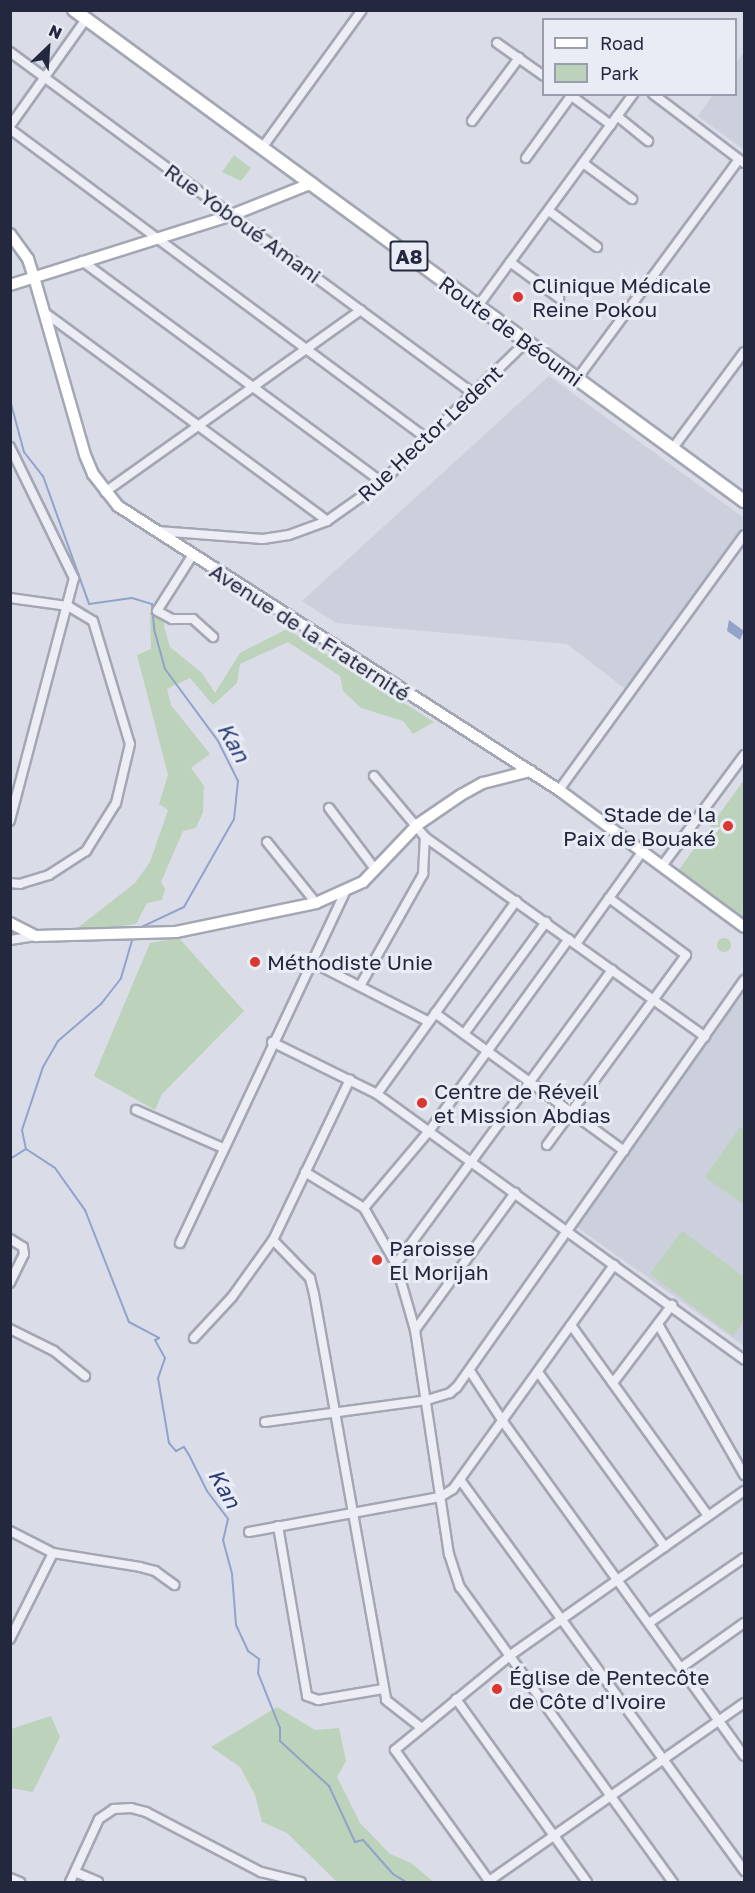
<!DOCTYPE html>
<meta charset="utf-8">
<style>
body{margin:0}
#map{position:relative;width:755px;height:1893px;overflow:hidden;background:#dadde7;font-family:"Golos Text",sans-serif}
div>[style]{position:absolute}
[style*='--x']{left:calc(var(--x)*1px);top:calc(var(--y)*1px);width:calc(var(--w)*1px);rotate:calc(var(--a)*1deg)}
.built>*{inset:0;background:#cccfdc}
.green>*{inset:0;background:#bcd2ba}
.round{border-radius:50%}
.water>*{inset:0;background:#91a2cb}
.stream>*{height:2px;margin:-1px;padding:0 1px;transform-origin:1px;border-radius:1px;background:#91a2cb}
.roads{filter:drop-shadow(2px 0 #a3a7b4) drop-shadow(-2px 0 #a3a7b4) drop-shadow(0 2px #a3a7b4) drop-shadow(0 -2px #a3a7b4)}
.street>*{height:8px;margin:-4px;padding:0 4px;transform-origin:4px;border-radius:4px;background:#edeef5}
.secondary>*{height:10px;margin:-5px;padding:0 5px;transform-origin:5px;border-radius:5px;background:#fff}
.primary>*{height:12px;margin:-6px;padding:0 6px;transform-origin:6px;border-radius:6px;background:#fff}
.dots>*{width:16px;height:16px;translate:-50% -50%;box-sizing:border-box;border:3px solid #e9ecf5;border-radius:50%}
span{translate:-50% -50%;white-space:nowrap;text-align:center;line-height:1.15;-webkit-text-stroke:6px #e9ecf5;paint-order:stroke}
.shield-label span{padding:2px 4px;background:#e9ecf5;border:2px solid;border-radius:4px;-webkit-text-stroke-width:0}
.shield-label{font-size:20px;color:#23283e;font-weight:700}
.street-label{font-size:21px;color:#23283e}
.poi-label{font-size:21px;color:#23283e}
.left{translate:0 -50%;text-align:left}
.right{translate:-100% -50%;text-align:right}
.water-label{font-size:22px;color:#2a3d75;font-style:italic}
.frame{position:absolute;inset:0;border:12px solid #23283e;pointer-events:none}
.legend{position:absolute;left:542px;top:18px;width:195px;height:78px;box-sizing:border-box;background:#e9ecf5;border:2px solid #9a9eac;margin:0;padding:8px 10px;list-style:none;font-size:18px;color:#23283e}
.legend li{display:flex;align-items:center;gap:12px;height:30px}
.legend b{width:30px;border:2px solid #9a9eac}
.north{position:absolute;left:18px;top:18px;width:60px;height:60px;-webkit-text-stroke:4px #e9ecf5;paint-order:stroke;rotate:25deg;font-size:16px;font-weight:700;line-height:24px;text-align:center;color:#23283e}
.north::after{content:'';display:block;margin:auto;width:21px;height:27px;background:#23283e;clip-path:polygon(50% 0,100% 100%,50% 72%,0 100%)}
</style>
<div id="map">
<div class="built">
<i style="clip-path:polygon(744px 51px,744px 150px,698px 116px,713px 95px,736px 94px,736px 63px)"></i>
<i style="clip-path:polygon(549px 376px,744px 518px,744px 528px,628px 691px,567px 644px,336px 623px,302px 601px)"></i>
<i style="clip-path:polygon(744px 988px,744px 1346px,574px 1225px)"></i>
</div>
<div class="green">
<i style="clip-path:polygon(234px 155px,251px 168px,241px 181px,222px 172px)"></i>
<i style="clip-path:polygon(165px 611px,164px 626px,170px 647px,202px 673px,215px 693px,240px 653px,287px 629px,434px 722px,413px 734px,403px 721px,361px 708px,343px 691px,340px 676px,288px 642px,240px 664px,237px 683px,213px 705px,190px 678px,167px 689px,171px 705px,210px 754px,191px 768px,204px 786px,203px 812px,196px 828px,183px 831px,161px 882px,165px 889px,162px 900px,147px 903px,136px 924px,71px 933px,135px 883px,150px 862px,168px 810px,159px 804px,168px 775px,137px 655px,151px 649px,150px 613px)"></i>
<i style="clip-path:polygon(744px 780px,744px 919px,678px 871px)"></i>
<i style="clip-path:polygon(179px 938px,244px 1011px,162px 1094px,155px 1110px,94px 1076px,150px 943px)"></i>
<i class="round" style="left:717px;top:938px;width:14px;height:14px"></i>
<i style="clip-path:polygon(740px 1127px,744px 1130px,744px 1205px,705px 1177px)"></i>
<i style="clip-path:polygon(682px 1231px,744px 1277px,744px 1321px,733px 1336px,650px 1274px)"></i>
<i style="clip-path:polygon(277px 1707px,315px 1730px,339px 1728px,346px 1761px,337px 1777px,360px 1823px,390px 1854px,411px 1863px,434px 1882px,337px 1882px,287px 1833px,262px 1822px,255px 1795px,240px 1767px,211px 1747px)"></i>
<i style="clip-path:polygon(51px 1716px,60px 1737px,33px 1792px,11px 1788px,11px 1729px)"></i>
</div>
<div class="water">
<i style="clip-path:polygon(729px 620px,744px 631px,740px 640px,727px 631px)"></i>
</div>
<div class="stream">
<i style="--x:10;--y:400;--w:54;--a:74.9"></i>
<i style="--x:24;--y:452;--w:31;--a:52"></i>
<i style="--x:43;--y:476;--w:136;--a:70.2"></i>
<i style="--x:89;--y:604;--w:43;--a:-7.9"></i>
<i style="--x:132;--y:598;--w:21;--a:17"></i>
<i style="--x:152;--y:604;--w:25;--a:85"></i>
<i style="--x:154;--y:629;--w:41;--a:74.6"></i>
<i style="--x:165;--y:669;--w:89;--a:53.6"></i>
<i style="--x:218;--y:741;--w:45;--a:63.4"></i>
<i style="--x:238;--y:781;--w:38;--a:96"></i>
<i style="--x:234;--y:819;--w:101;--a:119.6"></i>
<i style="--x:184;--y:907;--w:52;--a:154.9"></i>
<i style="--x:26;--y:1149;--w:19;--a:-102"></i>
<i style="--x:22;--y:1130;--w:66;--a:-71.6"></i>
<i style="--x:43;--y:1067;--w:30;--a:-60"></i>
<i style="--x:58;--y:1041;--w:57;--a:-40.7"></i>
<i style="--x:101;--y:1004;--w:33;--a:-52"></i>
<i style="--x:121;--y:978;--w:43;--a:-73.7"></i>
<i style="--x:10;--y:1159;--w:19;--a:-32"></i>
<i style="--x:26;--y:1149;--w:35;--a:33"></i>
<i style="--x:55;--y:1168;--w:52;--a:54.5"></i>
<i style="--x:85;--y:1210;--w:120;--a:68.6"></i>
<i style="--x:129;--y:1322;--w:34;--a:28"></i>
<i style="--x:159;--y:1338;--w:4;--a:153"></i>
<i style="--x:155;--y:1340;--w:21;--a:61"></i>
<i style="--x:165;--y:1358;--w:21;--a:109"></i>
<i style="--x:158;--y:1378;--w:66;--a:80.4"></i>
<i style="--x:169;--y:1443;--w:11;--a:49"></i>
<i style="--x:176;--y:1451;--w:9;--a:-27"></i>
<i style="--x:184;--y:1447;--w:9;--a:58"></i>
<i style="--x:189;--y:1455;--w:40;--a:63.4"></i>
<i style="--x:207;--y:1491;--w:35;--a:53"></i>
<i style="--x:228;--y:1519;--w:22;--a:103"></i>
<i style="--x:223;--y:1540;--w:35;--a:75"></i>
<i style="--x:232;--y:1574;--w:51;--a:85.5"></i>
<i style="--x:236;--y:1625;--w:29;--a:65"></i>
<i style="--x:248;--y:1651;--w:14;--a:36"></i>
<i style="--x:259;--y:1659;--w:14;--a:94"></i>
<i style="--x:258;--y:1673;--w:59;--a:68.2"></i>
<i style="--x:280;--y:1728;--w:13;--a:90"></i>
<i style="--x:280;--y:1741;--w:67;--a:42.6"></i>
<i style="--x:329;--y:1786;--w:62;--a:65.1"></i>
<i style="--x:355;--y:1842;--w:8;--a:-14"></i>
<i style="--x:363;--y:1840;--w:45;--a:48.6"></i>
<i style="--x:393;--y:1874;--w:15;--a:32"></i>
</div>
<div class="roads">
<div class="street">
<i style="--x:497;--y:43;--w:57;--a:35.1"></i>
<i style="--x:10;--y:52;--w:576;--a:36.39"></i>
<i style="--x:569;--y:94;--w:52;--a:36.4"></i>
<i style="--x:653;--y:94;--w:114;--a:37.2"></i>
<i style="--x:617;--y:116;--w:40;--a:39"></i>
<i style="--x:472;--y:121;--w:79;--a:-53.3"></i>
<i style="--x:10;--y:126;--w:131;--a:-54.6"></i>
<i style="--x:10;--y:129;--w:518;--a:36.6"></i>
<i style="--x:262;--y:148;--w:170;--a:-54.1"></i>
<i style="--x:526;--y:158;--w:77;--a:-54"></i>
<i style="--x:583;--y:163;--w:61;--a:36.3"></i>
<i style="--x:549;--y:211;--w:60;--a:36.9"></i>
<i style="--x:82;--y:261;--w:373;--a:36.4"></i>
<i style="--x:510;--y:262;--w:61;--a:36.3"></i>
<i style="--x:478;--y:306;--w:263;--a:-53.8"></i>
<i style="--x:44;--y:312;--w:352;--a:36.4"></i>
<i style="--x:577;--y:379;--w:273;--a:-53.6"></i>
<i style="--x:10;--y:447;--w:146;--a:64"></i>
<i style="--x:74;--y:578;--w:251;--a:104.8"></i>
<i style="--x:673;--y:448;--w:119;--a:-53.5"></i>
<i style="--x:105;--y:492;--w:314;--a:-35.4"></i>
<i style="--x:158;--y:531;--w:105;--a:4.4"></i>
<i style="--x:263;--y:539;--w:26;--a:-9"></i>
<i style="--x:289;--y:535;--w:40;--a:-20.2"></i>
<i style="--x:327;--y:521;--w:67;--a:-35.3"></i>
<i style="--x:382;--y:482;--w:202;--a:-44.2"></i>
<i style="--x:192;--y:556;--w:65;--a:122.5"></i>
<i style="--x:157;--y:611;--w:17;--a:28"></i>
<i style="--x:172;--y:619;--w:21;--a:0"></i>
<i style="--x:193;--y:619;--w:27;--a:42"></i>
<i style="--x:10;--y:598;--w:59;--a:7.9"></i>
<i style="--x:68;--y:606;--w:29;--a:31"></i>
<i style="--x:93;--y:621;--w:128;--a:73.3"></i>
<i style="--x:130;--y:744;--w:61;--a:103.3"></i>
<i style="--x:116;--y:803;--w:57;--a:122"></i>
<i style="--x:86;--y:851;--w:44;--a:147"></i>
<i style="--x:49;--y:875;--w:30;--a:163"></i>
<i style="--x:20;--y:884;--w:10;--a:-174"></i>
<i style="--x:374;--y:776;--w:80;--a:50.1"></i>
<i style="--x:425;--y:837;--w:344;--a:35.5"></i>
<i style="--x:559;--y:790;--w:315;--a:-54"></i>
<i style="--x:329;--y:808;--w:76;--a:53"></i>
<i style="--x:267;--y:842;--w:78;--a:51.2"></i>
<i style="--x:662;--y:866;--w:138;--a:-53.5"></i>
<i style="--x:10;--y:940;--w:26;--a:-9"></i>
<i style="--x:576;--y:944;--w:113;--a:-54.3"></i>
<i style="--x:312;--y:962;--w:131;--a:27.1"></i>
<i style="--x:360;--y:986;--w:129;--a:-60.6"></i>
<i style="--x:423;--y:874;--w:37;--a:-87"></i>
<i style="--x:435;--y:1013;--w:234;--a:36.1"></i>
<i style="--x:464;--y:1034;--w:139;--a:-53.8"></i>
<i style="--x:272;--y:1042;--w:117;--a:26.3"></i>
<i style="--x:377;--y:1094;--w:453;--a:35.9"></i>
<i style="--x:377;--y:1094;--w:238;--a:-54.2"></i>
<i style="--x:136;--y:1110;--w:95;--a:23.6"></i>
<i style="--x:547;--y:1145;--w:235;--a:-53.8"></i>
<i style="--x:686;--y:955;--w:96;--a:-143.5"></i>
<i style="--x:305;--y:1172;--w:69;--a:31.4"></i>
<i style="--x:364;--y:1208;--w:64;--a:60.3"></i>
<i style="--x:396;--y:1264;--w:69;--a:73.9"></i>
<i style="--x:415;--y:1330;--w:227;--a:81.4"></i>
<i style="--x:449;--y:1554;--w:35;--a:72"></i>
<i style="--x:460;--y:1587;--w:364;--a:54.2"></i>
<i style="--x:364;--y:1208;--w:102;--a:-49.8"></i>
<i style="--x:430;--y:1130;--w:236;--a:-54"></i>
<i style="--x:10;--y:1239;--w:15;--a:32"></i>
<i style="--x:23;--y:1247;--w:7;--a:82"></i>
<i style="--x:24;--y:1254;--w:32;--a:116"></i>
<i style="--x:273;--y:1240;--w:53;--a:45.8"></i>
<i style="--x:310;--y:1278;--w:16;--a:76"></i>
<i style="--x:314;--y:1294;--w:412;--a:79.9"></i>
<i style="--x:386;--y:1700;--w:42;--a:38.2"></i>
<i style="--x:180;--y:1243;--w:386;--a:-64.8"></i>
<i style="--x:396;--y:1264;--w:365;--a:-53.7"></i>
<i style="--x:658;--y:1324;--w:174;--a:60.3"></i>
<i style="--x:571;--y:1325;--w:235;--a:54.3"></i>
<i style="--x:10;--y:1329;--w:49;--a:26.6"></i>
<i style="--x:54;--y:1351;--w:40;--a:39"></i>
<i style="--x:415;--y:1330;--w:170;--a:-53.9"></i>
<i style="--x:194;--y:1338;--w:56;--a:-47.2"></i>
<i style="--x:232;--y:1297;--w:70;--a:-54.3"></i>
<i style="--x:273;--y:1240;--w:178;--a:-64.4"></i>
<i style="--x:470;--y:1371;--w:62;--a:56.8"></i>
<i style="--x:504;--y:1423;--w:410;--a:54.2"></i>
<i style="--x:538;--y:1372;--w:216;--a:54"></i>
<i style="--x:613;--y:1383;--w:98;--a:-52.9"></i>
<i style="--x:265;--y:1422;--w:163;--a:-7.7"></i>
<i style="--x:427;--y:1400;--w:24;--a:-17"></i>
<i style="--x:450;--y:1393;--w:9;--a:-41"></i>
<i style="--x:457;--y:1387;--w:498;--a:-54.8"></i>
<i style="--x:461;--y:1481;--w:482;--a:54"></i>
<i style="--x:744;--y:1491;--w:285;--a:144.9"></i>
<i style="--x:511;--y:1655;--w:150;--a:140.7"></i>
<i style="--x:395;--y:1750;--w:161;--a:54.3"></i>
<i style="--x:489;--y:1881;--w:311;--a:-34.9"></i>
<i style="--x:278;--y:1526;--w:172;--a:80.3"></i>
<i style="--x:307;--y:1696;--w:12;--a:20"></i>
<i style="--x:318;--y:1700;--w:66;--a:-9.6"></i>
<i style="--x:10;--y:1531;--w:48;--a:27.1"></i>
<i style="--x:53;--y:1553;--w:88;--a:9.1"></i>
<i style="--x:140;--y:1567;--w:16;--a:15"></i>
<i style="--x:155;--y:1571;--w:24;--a:36"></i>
<i style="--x:249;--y:1532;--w:194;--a:-10.4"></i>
<i style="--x:440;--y:1497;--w:15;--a:-32"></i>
<i style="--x:453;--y:1489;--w:276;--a:-54.3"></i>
<i style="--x:649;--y:1623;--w:115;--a:-34.4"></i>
<i style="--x:10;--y:1639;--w:96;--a:-63.4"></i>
<i style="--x:682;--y:1667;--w:76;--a:-35.4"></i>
<i style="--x:456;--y:1699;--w:225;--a:54.4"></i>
<i style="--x:75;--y:1872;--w:25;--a:23"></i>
<i style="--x:10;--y:1878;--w:11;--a:22"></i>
<i style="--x:70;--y:1882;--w:69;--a:-65.3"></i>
<i style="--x:99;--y:1819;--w:18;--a:-34"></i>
<i style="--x:114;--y:1809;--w:17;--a:-3"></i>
<i style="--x:131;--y:1808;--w:16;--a:15"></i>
<i style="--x:146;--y:1812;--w:130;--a:27.6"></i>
<i style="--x:261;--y:1872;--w:41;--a:14"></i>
</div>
<div class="secondary">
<i style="--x:10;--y:234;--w:31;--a:54"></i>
<i style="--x:28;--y:259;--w:19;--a:72"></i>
<i style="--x:34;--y:277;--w:185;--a:74"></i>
<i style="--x:85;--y:455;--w:21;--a:67"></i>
<i style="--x:93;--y:474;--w:41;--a:52"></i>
<i style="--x:118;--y:506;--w:525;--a:32.78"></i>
<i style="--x:559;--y:790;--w:230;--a:36.5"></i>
<i style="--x:10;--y:285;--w:233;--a:-17.5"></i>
<i style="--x:232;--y:215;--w:86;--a:-21.8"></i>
<i style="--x:10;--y:923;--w:29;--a:27"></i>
<i style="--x:36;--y:936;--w:140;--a:-1.6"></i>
<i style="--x:176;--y:932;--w:143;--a:-11.7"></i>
<i style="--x:316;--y:903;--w:51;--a:-24.1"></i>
<i style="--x:363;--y:882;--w:79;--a:-46.5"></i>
<i style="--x:417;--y:825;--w:53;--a:-34.3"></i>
<i style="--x:461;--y:795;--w:25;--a:-29"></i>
<i style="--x:483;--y:783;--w:49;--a:-14.3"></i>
</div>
<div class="primary">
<i style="--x:74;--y:10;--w:831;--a:36.24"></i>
</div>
</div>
<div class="dots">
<i style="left:518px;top:297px;background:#db3630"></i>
<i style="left:728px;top:826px;background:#db3630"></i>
<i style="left:255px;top:962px;background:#db3630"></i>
<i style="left:422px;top:1103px;background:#db3630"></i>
<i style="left:377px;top:1260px;background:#db3630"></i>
<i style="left:497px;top:1689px;background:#db3630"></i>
</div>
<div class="shield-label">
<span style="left:409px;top:256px">A8</span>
</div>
<div class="street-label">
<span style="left:243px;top:223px;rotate:36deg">Rue Yoboué Amani</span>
<span style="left:511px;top:331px;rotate:36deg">Route de Béoumi</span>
<span style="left:430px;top:433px;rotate:-43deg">Rue Hector Ledent</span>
<span style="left:310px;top:632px;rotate:33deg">Avenue de la Fraternité</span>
</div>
<div class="poi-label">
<span class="left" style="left:532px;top:297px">Clinique Médicale<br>Reine Pokou</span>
<span class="right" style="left:716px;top:826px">Stade de la<br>Paix de Bouaké</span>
<span class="left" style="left:267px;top:962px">Méthodiste Unie</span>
<span class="left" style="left:434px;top:1103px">Centre de Réveil<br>et Mission Abdias</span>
<span class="left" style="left:389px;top:1260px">Paroisse<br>El Morijah</span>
<span class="left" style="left:509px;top:1689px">Église de Pentecôte<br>de Côte d'Ivoire</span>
</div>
<div class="water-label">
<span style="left:234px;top:742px;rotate:60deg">Kan</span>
<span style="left:225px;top:1488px;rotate:60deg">Kan</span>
</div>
<div class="frame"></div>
<ul class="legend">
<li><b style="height:8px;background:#fff"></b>Road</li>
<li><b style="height:16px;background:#bcd2ba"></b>Park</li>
</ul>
<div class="north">N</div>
</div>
